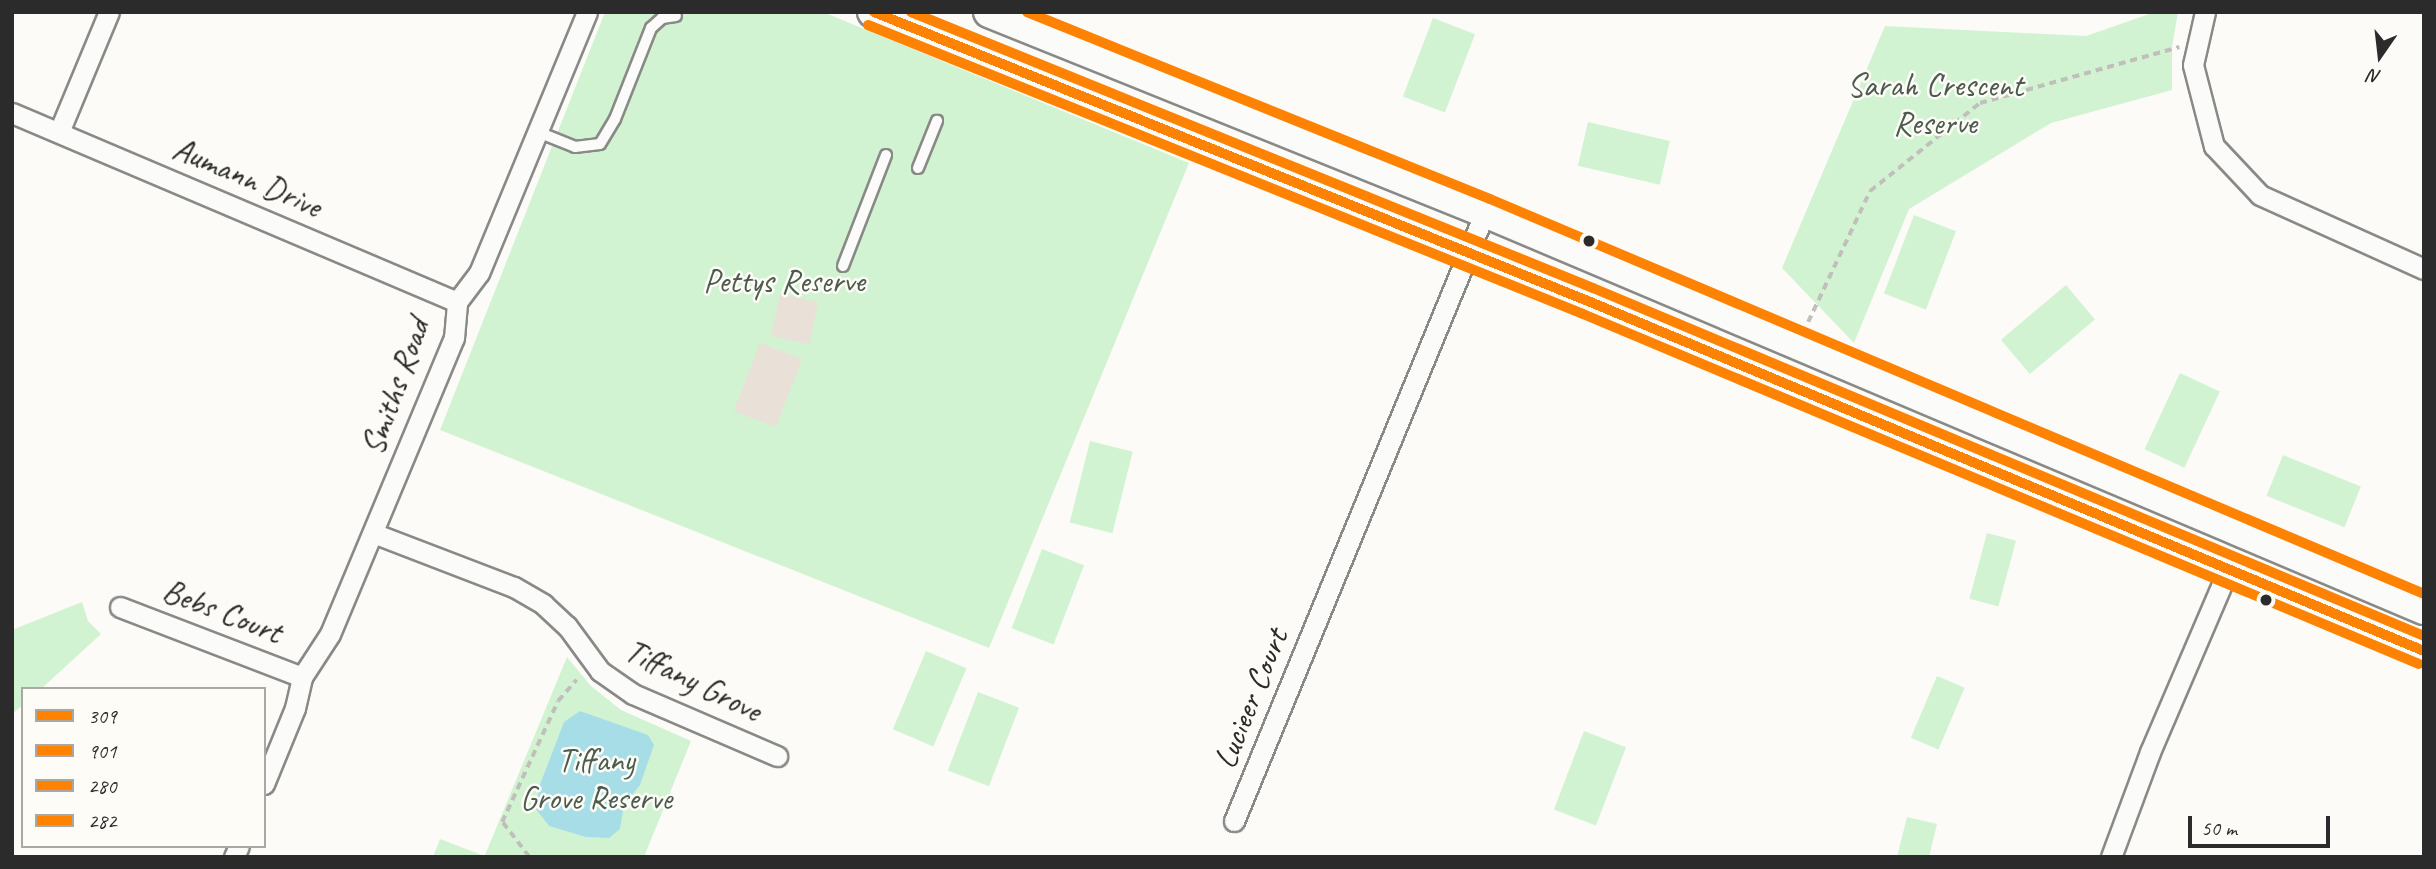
<!DOCTYPE html>
<style>
body{margin:0}
#map{position:relative;width:2436px;height:869px;overflow:hidden;background:#fcfbf8;font-family:Caveat,sans-serif}
div>[style]{position:absolute}
[style*='--x']{left:calc(var(--x)*1px);top:calc(var(--y)*1px);width:calc(var(--w)*1px);rotate:calc(var(--a)*1deg)}
.green>*{inset:0;background:#d2f3d2;transform-origin:0 0}
.water>*{inset:0;background:#a7dde6}
.building>*{inset:0;background:#e9e0d8;transform-origin:0 0}
.path>*{height:3.5px;margin-top:-1.75px;transform-origin:0;background:repeating-linear-gradient(90deg,#c0bfbc 0 7px,transparent 0 12px)}
.roads{filter:drop-shadow(2px 0 #898987) drop-shadow(-2px 0 #898987) drop-shadow(0 2px #898987) drop-shadow(0 -2px #898987)}
.lane>*{height:10px;margin:-5px;padding:0 5px;transform-origin:5px;border-radius:5px;background:#fbfbf9}
.street>*{height:19px;margin:-9.5px;padding:0 9.5px;transform-origin:9.5px;border-radius:9.5px;background:#fbfbf9}
.primary>*{height:30px;margin:-15px;padding:0 15px;transform-origin:15px;border-radius:15px;background:#fbfbf9}
.bus-1>*{height:10px;margin:-5px;padding:0 5px;transform-origin:5px;border-radius:5px;background:#ff8200}
.bus-2>*{height:10px;margin:-5px;padding:0 5px;transform-origin:5px;border-radius:5px;background:#ff8200}
.bus-3>*{height:10px;margin:-5px;padding:0 5px;transform-origin:5px;border-radius:5px;background:#ff8200}
.bus-4>*{height:10px;margin:-5px;padding:0 5px;transform-origin:5px;border-radius:5px;background:#ff8200}
.dots>*{width:19px;height:19px;translate:-50% -50%;box-sizing:border-box;border:4px solid #fdfcf7;border-radius:50%}
span{translate:-50% -50%;white-space:nowrap;text-align:center;line-height:1.15;-webkit-text-stroke:5px #fdfcf7;paint-order:stroke}
.park-label{font-size:33px;color:#4c5b4d}
.street-label{font-size:33px;color:#2b2b2b}
.frame{position:absolute;inset:0;border:14px solid #2b2b2b;pointer-events:none}
.legend{position:absolute;left:21px;top:687px;width:245px;height:161px;box-sizing:border-box;background:#fdfcf7;border:2px solid #a9a8a5;margin:0;padding:9px 12px;list-style:none;font-size:21px;color:#2b2b2b}
.legend li{display:flex;align-items:center;gap:14px;height:35px}
.legend b{width:35px;border:2px solid #a9a8a5}
.north{position:absolute;left:2345px;top:21px;width:70px;height:70px;-webkit-text-stroke:5px #fdfcf7;paint-order:stroke;rotate:194deg;font-size:19px;font-weight:700;line-height:28px;text-align:center;color:#2b2b2b}
.north::after{content:'';display:block;margin:auto;width:24px;height:32px;background:#2b2b2b;clip-path:polygon(50% 0,100% 100%,50% 72%,0 100%)}
.scale{position:absolute;left:2188px;top:816px;width:142px;height:32px;box-sizing:border-box;border:4px solid #2b2b2b;border-top:0;padding-left:9px;font-size:21px;line-height:24px;white-space:nowrap;color:#2b2b2b;-webkit-text-stroke:5px #fdfcf7;paint-order:stroke}
</style>
<div id="map">
<div class="green">
<i style="clip-path:polygon(605px 12px,823px 12px,1189px 163px,989px 648px,440px 430px)"></i>
<i style="clip-path:polygon(2155px 12px,2178px 12px,2172px 47px,2172px 90px,2051px 123px,1909px 209px,1854px 343px,1782px 268px,1885px 26px,2086px 36px)"></i>
<i style="left:1433px;top:18px;width:45px;height:84px;rotate:21deg"></i>
<i style="left:1588px;top:122px;width:84px;height:45px;rotate:13deg"></i>
<i style="left:1914px;top:215px;width:45px;height:84px;rotate:21deg"></i>
<i style="left:2066px;top:285px;width:45px;height:85px;rotate:50deg"></i>
<i style="left:2180px;top:373px;width:44px;height:84px;rotate:25deg"></i>
<i style="left:1090px;top:441px;width:44px;height:84px;rotate:14deg"></i>
<i style="left:2283px;top:455px;width:84px;height:44px;rotate:22deg"></i>
<i style="left:1987px;top:533px;width:30px;height:68px;rotate:15deg"></i>
<i style="left:1042px;top:549px;width:45px;height:85px;rotate:21deg"></i>
<i style="clip-path:polygon(82px 602px,88px 621px,101px 634px,41px 689px,23px 689px,23px 705px,12px 714px,12px 630px)"></i>
<i style="left:926px;top:651px;width:44px;height:85px;rotate:23deg"></i>
<i style="clip-path:polygon(567px 657px,591px 686px,621px 710px,691px 741px,644px 857px,485px 855px)"></i>
<i style="left:1937px;top:676px;width:30px;height:67px;rotate:23deg"></i>
<i style="left:978px;top:692px;width:44px;height:84px;rotate:21deg"></i>
<i style="left:1584px;top:731px;width:45px;height:84px;rotate:21deg"></i>
<i style="clip-path:polygon(1907px 817px,1937px 824px,1929px 857px,1897px 857px)"></i>
<i style="clip-path:polygon(440px 839px,482px 855px,481px 857px,433px 857px)"></i>
</div>
<div class="water">
<i style="clip-path:polygon(580px 711px,648px 735px,654px 745px,640px 785px,624px 805px,620px 829px,609px 838px,586px 837px,549px 826px,536px 809px,539px 787px,564px 722px)"></i>
</div>
<div class="building">
<i style="left:780px;top:294px;width:39px;height:43px;rotate:12deg"></i>
<i style="left:760px;top:343px;width:45px;height:73px;rotate:21deg"></i>
</div>
<div class="path">
<i style="--x:1808;--y:322;--w:145;--a:-64.7"></i>
<i style="--x:1870;--y:191;--w:141;--a:-38.7"></i>
<i style="--x:1980;--y:103;--w:207;--a:-15.7"></i>
<i style="--x:529;--y:857;--w:44;--a:-127.6"></i>
<i style="--x:502;--y:822;--w:133;--a:-65.2"></i>
<i style="--x:558;--y:701;--w:28;--a:-49"></i>
</div>
<div class="roads">
<div class="lane">
<i style="--x:538;--y:132;--w:40;--a:22"></i>
<i style="--x:575;--y:147;--w:25;--a:-7"></i>
<i style="--x:600;--y:144;--w:29;--a:-59"></i>
<i style="--x:615;--y:119;--w:98;--a:-68.4"></i>
<i style="--x:651;--y:28;--w:15;--a:-42"></i>
<i style="--x:662;--y:18;--w:14;--a:-8"></i>
<i style="--x:918;--y:168;--w:51;--a:-68"></i>
<i style="--x:843;--y:266;--w:119;--a:-68.8"></i>
</div>
<div class="street">
<i style="--x:2205;--y:12;--w:54;--a:102.8"></i>
<i style="--x:2193;--y:65;--w:84;--a:75.5"></i>
<i style="--x:2214;--y:146;--w:67;--a:46.8"></i>
<i style="--x:2260;--y:195;--w:180;--a:24.3"></i>
<i style="--x:12;--y:113;--w:483;--a:23"></i>
<i style="--x:59;--y:132;--w:130;--a:-67.4"></i>
<i style="--x:373;--y:533;--w:151;--a:21"></i>
<i style="--x:514;--y:587;--w:34;--a:30"></i>
<i style="--x:543;--y:604;--w:33;--a:43"></i>
<i style="--x:567;--y:626;--w:56;--a:53.7"></i>
<i style="--x:600;--y:671;--w:40;--a:34.9"></i>
<i style="--x:633;--y:694;--w:157;--a:23.3"></i>
<i style="--x:120;--y:607;--w:195;--a:21"></i>
<i style="--x:264;--y:784;--w:82;--a:-67.8"></i>
<i style="--x:295;--y:708;--w:32;--a:-77"></i>
<i style="--x:302;--y:677;--w:51;--a:-56.9"></i>
<i style="--x:330;--y:634;--w:321;--a:-67.3"></i>
<i style="--x:454;--y:338;--w:36;--a:-85"></i>
<i style="--x:457;--y:302;--w:36;--a:-53"></i>
<i style="--x:479;--y:273;--w:282;--a:-67.5"></i>
<i style="--x:1234;--y:821;--w:659;--a:-67.6"></i>
<i style="--x:234;--y:857;--w:12;--a:-66"></i>
<i style="--x:2111;--y:857;--w:112;--a:-69.6"></i>
<i style="--x:2150;--y:752;--w:200;--a:-66.8"></i>
</div>
<div class="primary">
<i style="--x:873;--y:12;--w:771;--a:22.01"></i>
<i style="--x:1588;--y:301;--w:906;--a:22.72"></i>
<i style="--x:989;--y:12;--w:535;--a:21.96"></i>
<i style="--x:1485;--y:212;--w:1019;--a:22.92"></i>
</div>
</div>
<div class="bus-1">
<i style="--x:874;--y:12;--w:770;--a:22.04"></i>
<i style="--x:1588;--y:301;--w:906;--a:22.72"></i>
</div>
<div class="bus-2">
<i style="--x:868;--y:25;--w:771;--a:22.01"></i>
<i style="--x:1583;--y:314;--w:906;--a:22.72"></i>
</div>
<div class="bus-3">
<i style="--x:911;--y:12;--w:736;--a:22.03"></i>
<i style="--x:1593;--y:288;--w:901;--a:22.72"></i>
</div>
<div class="bus-4">
<i style="--x:1027;--y:12;--w:499;--a:22"></i>
<i style="--x:1490;--y:199;--w:1014;--a:22.92"></i>
</div>
<div class="dots">
<i style="left:1589px;top:241px;background:#2b2b2b"></i>
<i style="left:2266px;top:600px;background:#2b2b2b"></i>
</div>
<div class="park-label">
<span style="left:1935px;top:105px">Sarah Crescent<br>Reserve</span>
<span style="left:784px;top:282px">Pettys Reserve</span>
<span style="left:596px;top:780px">Tiffany<br>Grove Reserve</span>
</div>
<div class="street-label">
<span style="left:247px;top:178px;rotate:23deg">Aumann Drive</span>
<span style="left:396px;top:387px;rotate:-70deg">Smiths Road</span>
<span style="left:222px;top:612px;rotate:21deg">Bebs Court</span>
<span style="left:693px;top:681px;rotate:26deg">Tiffany Grove</span>
<span style="left:1251px;top:699px;rotate:-68deg">Lucieer Court</span>
</div>
<div class="frame"></div>
<ul class="legend">
<li><b style="height:9px;background:#ff8200"></b>309</li>
<li><b style="height:9px;background:#ff8200"></b>901</li>
<li><b style="height:9px;background:#ff8200"></b>280</li>
<li><b style="height:9px;background:#ff8200"></b>282</li>
</ul>
<div class="north">N</div>
<div class="scale">50 m</div>
</div>
